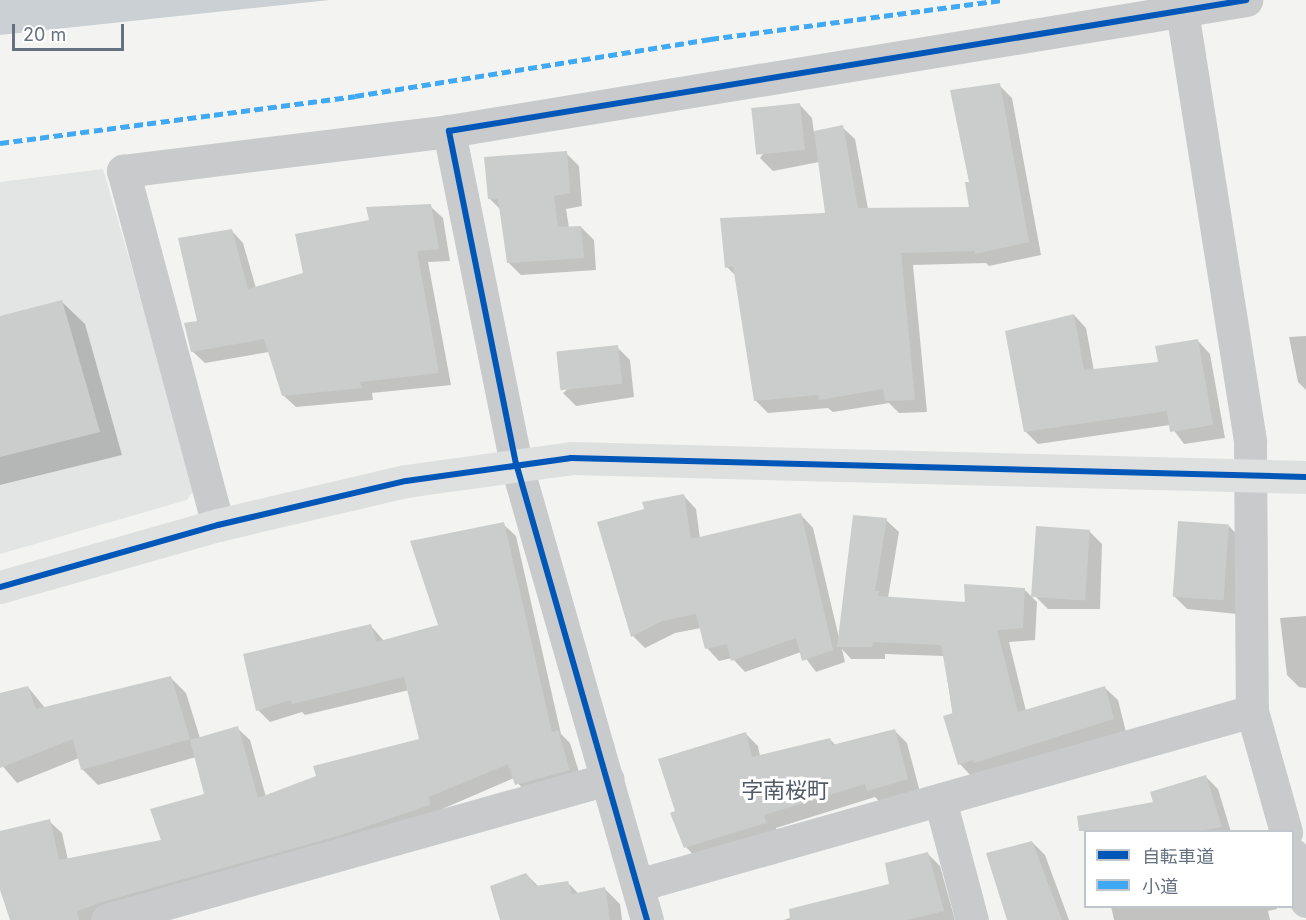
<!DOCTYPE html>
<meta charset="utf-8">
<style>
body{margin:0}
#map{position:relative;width:1306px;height:920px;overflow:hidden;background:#f3f4f2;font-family:Inter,"Noto Sans JP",sans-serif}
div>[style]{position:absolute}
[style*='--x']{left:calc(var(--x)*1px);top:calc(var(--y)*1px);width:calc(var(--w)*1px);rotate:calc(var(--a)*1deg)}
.built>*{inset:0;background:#e3e5e5}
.water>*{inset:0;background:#cad0d4}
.shadow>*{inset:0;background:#0003}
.building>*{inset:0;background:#cbcdcd;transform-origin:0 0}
.street>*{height:33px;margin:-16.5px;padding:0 16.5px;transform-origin:16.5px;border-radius:16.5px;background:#c9cacc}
.secondary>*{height:33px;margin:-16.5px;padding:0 16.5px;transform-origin:16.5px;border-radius:16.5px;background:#dedfdf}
.quiet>*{height:4.5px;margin-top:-2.25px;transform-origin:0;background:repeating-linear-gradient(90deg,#3fa9f5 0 9px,transparent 0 13.5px)}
.cycleway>*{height:6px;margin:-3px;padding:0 3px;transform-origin:3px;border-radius:3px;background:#0057b8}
span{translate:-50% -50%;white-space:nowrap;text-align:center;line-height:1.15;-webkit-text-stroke:6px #fff;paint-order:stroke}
.quarter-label{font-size:22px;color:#535b67}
.legend{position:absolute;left:1084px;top:830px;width:210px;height:78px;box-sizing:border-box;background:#fff;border:2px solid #c1c6cd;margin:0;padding:8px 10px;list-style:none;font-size:18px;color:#657081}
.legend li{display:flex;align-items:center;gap:12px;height:30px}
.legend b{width:30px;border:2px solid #c1c6cd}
.scale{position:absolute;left:12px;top:24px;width:112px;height:27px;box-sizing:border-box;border:3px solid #657081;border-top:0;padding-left:8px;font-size:18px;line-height:21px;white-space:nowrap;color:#657081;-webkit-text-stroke:4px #fff;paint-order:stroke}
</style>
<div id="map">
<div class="built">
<i style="clip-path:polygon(103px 169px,196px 487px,187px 500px,0 554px,0 182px)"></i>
</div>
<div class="water">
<i style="clip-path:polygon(0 0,330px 0,0 35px)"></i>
</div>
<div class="shadow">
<i style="clip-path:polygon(999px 85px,1012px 98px,1041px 255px,989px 266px,986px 263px,913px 265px,927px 412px,899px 413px,889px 403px,833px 412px,828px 408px,768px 413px,755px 400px,736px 276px,727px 267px,827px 214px,819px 162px,773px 171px,760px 158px,800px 105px,812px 118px,814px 133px,842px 127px,855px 139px,868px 209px,971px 209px,970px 183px)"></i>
<i style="clip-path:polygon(566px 153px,579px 166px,582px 206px,566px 209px,569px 228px,581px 227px,594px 240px,596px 270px,521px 275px,508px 262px,501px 210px,490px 199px)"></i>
<i style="clip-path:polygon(430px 206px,443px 218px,450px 261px,428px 262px,451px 385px,372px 393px,373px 400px,296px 407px,283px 395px,269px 352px,205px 363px,192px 351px,231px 230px,243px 243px,256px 288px,305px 274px,371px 221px)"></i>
<i style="clip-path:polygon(62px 302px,85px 324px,122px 455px,0 485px,0 318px)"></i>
<i style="clip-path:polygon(1074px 315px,1086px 328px,1094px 371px,1160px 364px,1198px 341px,1210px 354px,1225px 438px,1184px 444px,1170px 425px,1038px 444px,1025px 431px)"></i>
<i style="clip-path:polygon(1306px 336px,1306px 390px,1298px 382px,1289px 337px)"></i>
<i style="clip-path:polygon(617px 347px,630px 360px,634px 397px,576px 406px,563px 393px)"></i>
<i style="clip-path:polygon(684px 496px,696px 509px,700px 539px,801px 515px,813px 528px,839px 638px,886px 520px,899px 532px,888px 598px,966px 603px,1024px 589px,1037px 602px,1035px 640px,1009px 642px,1026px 711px,1105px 688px,1118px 700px,1126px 732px,972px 777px,960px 764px,944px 656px,885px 654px,885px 659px,851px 659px,842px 649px,845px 662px,816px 672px,801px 652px,745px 672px,732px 658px,719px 661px,707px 648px,701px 628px,675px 633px,645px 648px,633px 636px,646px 510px)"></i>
<i style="clip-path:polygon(503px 524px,516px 536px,561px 734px,570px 743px,582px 782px,529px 797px,514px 778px,440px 810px,96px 920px,12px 920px,0 881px,0 833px,49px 821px,62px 833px,68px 860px,163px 842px,206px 795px,196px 757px,98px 785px,82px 769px,79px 758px,17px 783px,0 763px,0 695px,28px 687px,45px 708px,170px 677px,186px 693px,200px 738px,237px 728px,250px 740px,266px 797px,421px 740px,409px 690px,305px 715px,302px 712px,270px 722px,258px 710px,371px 626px,384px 641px,440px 626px)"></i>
<i style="clip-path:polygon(1229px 526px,1241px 539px,1237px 614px,1187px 609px,1174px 596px)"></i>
<i style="clip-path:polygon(1089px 531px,1102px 544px,1100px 609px,1048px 609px,1035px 596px)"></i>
<i style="clip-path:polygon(1306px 616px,1306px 688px,1299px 687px,1287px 675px,1280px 618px)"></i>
<i style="clip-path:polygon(894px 730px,907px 743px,920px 792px,881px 803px,875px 797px,776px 828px,778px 836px,698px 860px,686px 847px,677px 812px,745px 733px,758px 746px,760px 756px,830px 739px,836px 746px)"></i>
<i style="clip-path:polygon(1206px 777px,1218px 789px,1231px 832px,1093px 832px,1090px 816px,1155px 803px)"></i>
<i style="clip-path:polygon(1032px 842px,1045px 855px,1069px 920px,1009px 920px)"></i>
<i style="clip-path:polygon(928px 854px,940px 866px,955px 920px,784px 920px,891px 885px)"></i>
<i style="clip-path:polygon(526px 874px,539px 887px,567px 882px,579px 894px,605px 889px,620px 904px,622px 920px,501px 920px)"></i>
<i style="clip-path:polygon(1111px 906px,1276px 906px,1277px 909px,1268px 911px,1270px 920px,1114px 920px)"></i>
</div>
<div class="building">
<i style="clip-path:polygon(1000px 83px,1029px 242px,975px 254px,975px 251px,901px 253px,915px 400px,885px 401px,883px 389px,819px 400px,818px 395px,754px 401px,733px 266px,725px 268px,720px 218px,825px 213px,814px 131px,843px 125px,858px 208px,969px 207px,965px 182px,969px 182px,950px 90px)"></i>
<i style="left:800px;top:103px;width:47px;height:49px;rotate:84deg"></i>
<i style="clip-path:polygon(567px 151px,570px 193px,554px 196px,558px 227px,581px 226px,584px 258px,507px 263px,498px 199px,488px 199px,484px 157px)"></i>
<i style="clip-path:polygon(431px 204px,439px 249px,417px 251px,439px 373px,360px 382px,362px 388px,282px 396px,264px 339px,191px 352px,184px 323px,197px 321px,178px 238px,232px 229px,248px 289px,303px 273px,295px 234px,369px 220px,366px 207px)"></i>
<i style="clip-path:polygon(62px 300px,100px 432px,0 457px,0 316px)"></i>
<i style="clip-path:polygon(1074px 314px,1084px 370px,1158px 362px,1155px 346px,1198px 339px,1213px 425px,1170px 432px,1167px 411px,1024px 432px,1005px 331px)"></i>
<i style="left:618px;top:345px;width:39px;height:62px;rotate:84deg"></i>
<i style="clip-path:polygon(684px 494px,691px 539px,801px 513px,833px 650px,802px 661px,796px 638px,731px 661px,727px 644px,705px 649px,696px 614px,662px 621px,631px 637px,597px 522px,644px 509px,642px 502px)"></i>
<i style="clip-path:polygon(853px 515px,887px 518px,875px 591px,879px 591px,878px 596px,965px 602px,964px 584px,1025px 588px,1023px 628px,997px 630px,1018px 712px,1105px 686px,1114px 719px,974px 763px,973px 760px,958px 765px,943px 716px,953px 713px,941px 645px,873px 642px,872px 647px,837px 647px)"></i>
<i style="left:1178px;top:521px;width:51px;height:76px;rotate:4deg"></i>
<i style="clip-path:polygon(504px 522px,552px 732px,558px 730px,570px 770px,515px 785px,508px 764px,429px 797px,430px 805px,341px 835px,102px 902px,77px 911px,79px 920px,10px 920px,0 890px,0 831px,50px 819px,59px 860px,161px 840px,150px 809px,204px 794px,190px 740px,238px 726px,258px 798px,316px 776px,313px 766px,419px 739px,404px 677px,292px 704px,290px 700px,256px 711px,243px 654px,371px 624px,376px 642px,438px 625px,410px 541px)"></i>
<i style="left:1036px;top:526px;width:54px;height:71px;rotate:4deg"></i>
<i style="clip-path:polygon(171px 676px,190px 739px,81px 770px,73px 739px,0 768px,0 693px,28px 686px,36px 709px)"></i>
<i style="clip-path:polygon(895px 729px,908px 779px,867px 791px,865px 784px,764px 815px,766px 823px,684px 848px,670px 813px,675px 811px,658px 759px,746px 732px,752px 757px,830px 738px,832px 745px)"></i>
<i style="clip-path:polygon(1206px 775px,1222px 827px,1197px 831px,1079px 831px,1077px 816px,1153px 802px,1150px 792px)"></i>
<i style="clip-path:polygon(1032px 841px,1062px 920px,1007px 920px,986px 853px)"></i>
<i style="clip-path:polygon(928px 852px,944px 911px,907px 920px,790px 920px,789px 909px,889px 884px,885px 863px)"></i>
<i style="clip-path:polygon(526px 873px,535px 886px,568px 881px,572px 894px,605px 887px,610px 920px,500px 920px,490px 886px)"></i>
</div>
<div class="street">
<i style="--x:1182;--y:11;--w:436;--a:81"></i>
<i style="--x:1250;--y:442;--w:269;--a:89.6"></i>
<i style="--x:1252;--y:711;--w:126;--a:74.3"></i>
<i style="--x:218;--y:525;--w:367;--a:-105"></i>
<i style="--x:123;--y:171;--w:328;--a:-7"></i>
<i style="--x:940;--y:800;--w:124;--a:75.1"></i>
<i style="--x:1292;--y:854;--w:49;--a:73.4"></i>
<i style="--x:638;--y:885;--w:638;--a:-15.82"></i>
<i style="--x:107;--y:920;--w:520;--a:-15.75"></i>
<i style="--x:647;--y:920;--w:474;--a:-106"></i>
<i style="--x:516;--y:464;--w:340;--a:-101.4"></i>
<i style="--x:449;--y:131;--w:808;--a:-9.33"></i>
</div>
<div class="secondary">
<i style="--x:0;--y:587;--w:227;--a:-15.9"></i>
<i style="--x:218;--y:525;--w:193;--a:-13.2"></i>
<i style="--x:406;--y:481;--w:167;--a:-7.9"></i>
<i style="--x:571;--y:458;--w:735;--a:1.48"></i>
</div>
<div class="quiet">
<i style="--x:0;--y:143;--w:358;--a:-7.5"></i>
<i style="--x:355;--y:96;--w:360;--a:-9.1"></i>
<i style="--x:710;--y:39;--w:295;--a:-7.6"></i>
</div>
<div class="cycleway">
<i style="--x:0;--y:587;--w:227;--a:-15.9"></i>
<i style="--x:218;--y:525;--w:193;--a:-13.2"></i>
<i style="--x:406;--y:481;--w:167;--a:-7.9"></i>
<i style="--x:571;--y:458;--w:735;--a:1.48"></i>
<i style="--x:647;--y:920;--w:474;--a:-106"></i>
<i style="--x:516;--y:464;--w:340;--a:-101.4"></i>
<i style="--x:449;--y:131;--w:808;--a:-9.33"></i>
</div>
<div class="quarter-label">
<span style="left:785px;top:791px">字南桜町</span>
</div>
<ul class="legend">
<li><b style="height:8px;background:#0057b8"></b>自転車道</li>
<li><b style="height:8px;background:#3fa9f5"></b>小道</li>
</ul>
<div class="scale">20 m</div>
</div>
